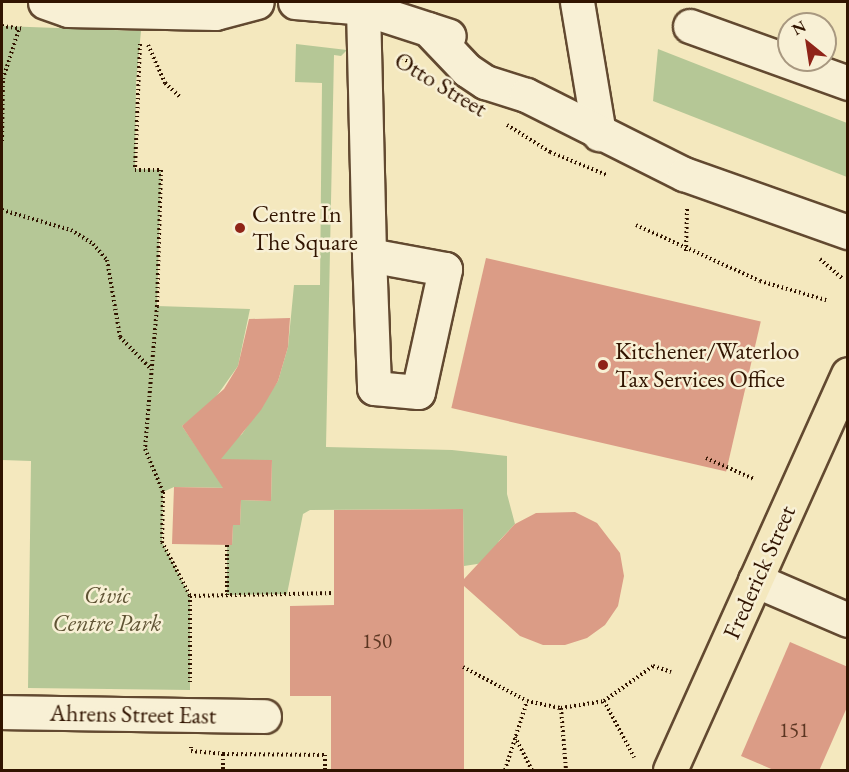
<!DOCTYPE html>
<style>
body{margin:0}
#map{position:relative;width:849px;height:772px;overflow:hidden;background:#f4e8be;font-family:"EB Garamond",serif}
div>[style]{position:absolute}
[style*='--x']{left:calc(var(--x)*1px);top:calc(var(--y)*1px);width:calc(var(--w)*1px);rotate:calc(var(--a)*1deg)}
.green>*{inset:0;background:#b5c796}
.building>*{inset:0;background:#db9c86;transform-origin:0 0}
.path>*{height:4px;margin-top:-2px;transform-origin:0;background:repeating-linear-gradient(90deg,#311400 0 1.5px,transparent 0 4.5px)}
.roads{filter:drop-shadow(2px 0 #624930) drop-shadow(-2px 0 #624930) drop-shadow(0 2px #624930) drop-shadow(0 -2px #624930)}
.minor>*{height:33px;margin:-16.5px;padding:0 16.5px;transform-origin:16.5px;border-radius:16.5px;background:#f8f0d5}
.major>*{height:33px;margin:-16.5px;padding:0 16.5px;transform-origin:16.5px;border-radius:16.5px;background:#f4e8be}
.dots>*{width:16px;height:16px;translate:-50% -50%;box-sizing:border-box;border:3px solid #f8f0d5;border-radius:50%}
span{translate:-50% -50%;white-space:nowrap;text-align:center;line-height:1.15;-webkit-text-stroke:5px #f8f0d5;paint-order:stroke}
.number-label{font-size:21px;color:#5c3622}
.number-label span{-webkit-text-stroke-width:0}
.street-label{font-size:24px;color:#311400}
.poi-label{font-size:24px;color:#311400}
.left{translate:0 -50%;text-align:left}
.park-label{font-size:24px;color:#5f5334;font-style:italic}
.frame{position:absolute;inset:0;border:3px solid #311400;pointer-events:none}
.north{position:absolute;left:777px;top:12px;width:60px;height:60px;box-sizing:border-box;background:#f8f0d5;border:2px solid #a89880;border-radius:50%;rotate:330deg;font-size:16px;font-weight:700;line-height:24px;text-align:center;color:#311400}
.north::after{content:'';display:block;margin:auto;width:21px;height:27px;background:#8f2418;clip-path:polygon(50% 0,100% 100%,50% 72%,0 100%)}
</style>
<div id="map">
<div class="green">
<i style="clip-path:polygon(2px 26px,141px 31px,136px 83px,135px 169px,161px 170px,157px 306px,250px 309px,238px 366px,211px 404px,182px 426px,206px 461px,242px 434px,278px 381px,288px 347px,294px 285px,320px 285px,322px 83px,295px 82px,296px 44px,347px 50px,341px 56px,334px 55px,326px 447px,452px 450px,507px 456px,507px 494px,515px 524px,499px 541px,490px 562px,464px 566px,463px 509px,310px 510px,303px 514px,287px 594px,227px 595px,227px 545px,232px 545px,233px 525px,240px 525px,241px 500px,271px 501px,272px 461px,229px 488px,174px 487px,163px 492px,162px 542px,190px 596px,190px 690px,28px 688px,31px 461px,2px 460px)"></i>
<i style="clip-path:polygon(658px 49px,847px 123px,847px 177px,653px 101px)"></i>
</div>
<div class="building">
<i style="left:486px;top:258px;width:282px;height:154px;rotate:13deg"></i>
<i style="clip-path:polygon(290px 318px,288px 347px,278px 381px,261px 410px,221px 459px,272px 460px,271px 501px,241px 500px,240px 525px,233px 525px,232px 545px,172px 544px,174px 487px,223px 488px,182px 426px,224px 389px,238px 366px,249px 319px)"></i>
<i style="clip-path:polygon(463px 509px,464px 579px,515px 524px,536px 513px,575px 512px,597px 523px,620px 553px,624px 576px,618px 606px,605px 625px,587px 638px,565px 645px,543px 645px,520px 636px,464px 586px,464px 771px,331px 771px,331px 696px,290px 696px,290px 606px,334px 605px,334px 510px)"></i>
<i style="clip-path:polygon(790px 642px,848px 667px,848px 705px,819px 771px,776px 771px,741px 756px)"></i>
</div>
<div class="path">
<i style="--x:2;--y:26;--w:22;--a:8"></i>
<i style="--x:140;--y:44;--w:126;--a:92.3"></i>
<i style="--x:135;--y:170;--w:26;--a:0"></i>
<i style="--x:161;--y:170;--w:136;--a:91.7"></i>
<i style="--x:157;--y:306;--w:144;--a:94.8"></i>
<i style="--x:145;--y:449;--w:47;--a:67.3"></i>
<i style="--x:163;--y:492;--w:50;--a:91.1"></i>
<i style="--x:162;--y:542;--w:61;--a:62.6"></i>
<i style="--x:190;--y:596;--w:86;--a:90"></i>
<i style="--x:148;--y:45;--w:42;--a:65.9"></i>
<i style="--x:165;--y:83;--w:21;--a:43"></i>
<i style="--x:398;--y:56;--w:19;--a:28"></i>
<i style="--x:507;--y:125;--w:51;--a:32.1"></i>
<i style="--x:550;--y:152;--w:61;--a:22"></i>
<i style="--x:2;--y:141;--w:62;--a:-89.1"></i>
<i style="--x:3;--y:79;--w:52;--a:-72.3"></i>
<i style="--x:2;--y:210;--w:72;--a:16.2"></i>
<i style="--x:71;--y:230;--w:26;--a:32"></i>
<i style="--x:93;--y:244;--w:21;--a:49"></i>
<i style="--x:107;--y:260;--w:78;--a:80.4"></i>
<i style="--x:120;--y:337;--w:45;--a:45.9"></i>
<i style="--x:636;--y:225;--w:136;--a:24.3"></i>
<i style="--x:760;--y:281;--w:69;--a:16.1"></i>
<i style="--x:686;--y:251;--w:42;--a:-88.6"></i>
<i style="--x:820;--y:259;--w:30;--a:41"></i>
<i style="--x:706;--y:458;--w:52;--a:23.6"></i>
<i style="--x:227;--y:545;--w:50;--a:90"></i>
<i style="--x:190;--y:596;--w:144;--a:-1.2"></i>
<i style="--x:463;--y:667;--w:72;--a:28"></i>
<i style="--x:527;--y:701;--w:35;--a:12"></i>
<i style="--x:561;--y:708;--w:44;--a:-9.2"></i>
<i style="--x:604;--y:701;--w:60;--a:-35.5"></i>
<i style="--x:653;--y:666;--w:19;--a:18"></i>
<i style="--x:604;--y:701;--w:64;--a:61.8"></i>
<i style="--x:561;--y:708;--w:62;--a:85.4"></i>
<i style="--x:515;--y:737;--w:37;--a:63"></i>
<i style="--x:191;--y:747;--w:4;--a:90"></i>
<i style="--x:191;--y:751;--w:32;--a:5"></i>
<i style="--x:223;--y:754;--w:16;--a:90"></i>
<i style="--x:223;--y:754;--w:102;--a:0.6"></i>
<i style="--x:325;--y:755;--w:15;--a:90"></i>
<i style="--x:505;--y:770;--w:72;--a:-72.3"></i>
</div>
<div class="roads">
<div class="minor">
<i style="--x:45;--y:2;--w:24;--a:19"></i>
<i style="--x:68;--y:10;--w:147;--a:1.2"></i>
<i style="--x:215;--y:13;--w:43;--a:-14.7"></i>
<i style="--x:295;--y:2;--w:68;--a:5"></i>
<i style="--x:363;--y:8;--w:90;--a:18"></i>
<i style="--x:577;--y:2;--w:134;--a:80.5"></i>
<i style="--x:363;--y:8;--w:247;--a:88.6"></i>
<i style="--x:369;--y:255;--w:133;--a:87.8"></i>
<i style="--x:374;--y:388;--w:44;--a:5.2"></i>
<i style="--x:418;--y:392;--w:126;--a:-77.6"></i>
<i style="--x:445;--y:269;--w:77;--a:-169.6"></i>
<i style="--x:690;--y:26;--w:168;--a:19.8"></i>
<i style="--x:428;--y:29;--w:57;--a:46.4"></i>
<i style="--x:467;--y:70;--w:22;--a:34"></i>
<i style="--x:485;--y:82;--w:43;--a:17.6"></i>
<i style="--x:526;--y:95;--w:177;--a:26.6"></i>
<i style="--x:684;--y:174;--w:174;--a:19.5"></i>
<i style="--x:755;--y:580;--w:101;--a:23.3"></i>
<i style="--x:2;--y:712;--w:262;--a:0.9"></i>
</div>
<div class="major">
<i style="--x:670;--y:770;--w:434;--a:-65.8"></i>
</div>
</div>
<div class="dots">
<i style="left:240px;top:228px;background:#8f2418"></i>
<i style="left:603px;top:365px;background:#8f2418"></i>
</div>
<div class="number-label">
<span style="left:377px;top:641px">150</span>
<span style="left:794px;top:730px">151</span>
</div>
<div class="street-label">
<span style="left:441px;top:84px;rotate:31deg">Otto Street</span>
<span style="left:759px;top:572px;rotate:-66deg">Frederick Street</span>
<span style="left:133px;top:714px;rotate:1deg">Ahrens Street East</span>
</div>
<div class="poi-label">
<span class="left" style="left:252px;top:228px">Centre In<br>The Square</span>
<span class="left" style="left:615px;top:365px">Kitchener/Waterloo<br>Tax Services Office</span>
</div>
<div class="park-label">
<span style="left:107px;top:609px">Civic<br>Centre Park</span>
</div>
<div class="frame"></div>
<div class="north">N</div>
</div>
